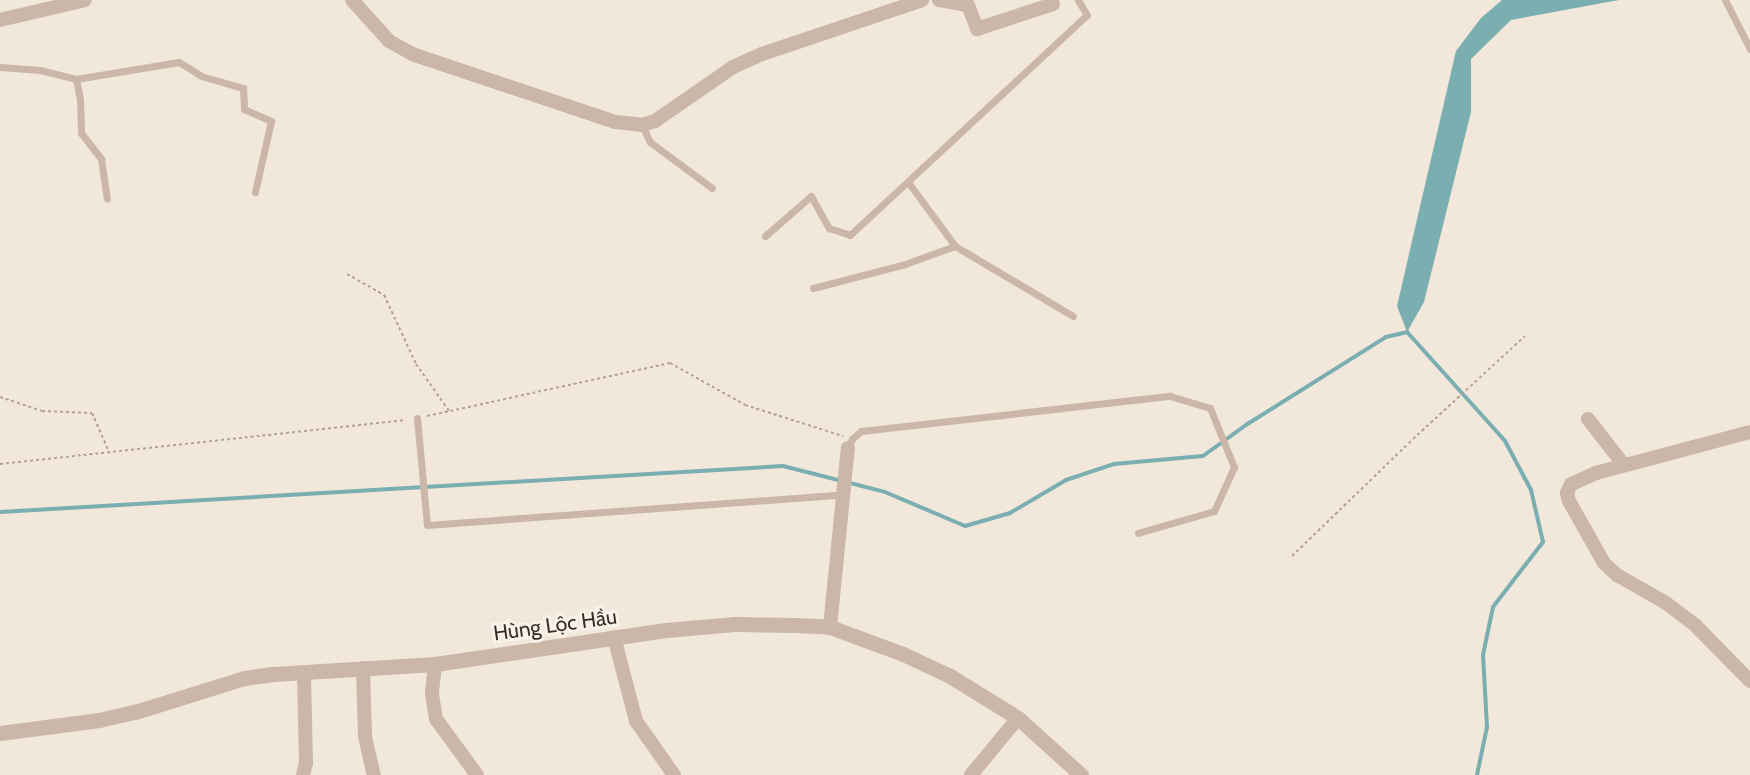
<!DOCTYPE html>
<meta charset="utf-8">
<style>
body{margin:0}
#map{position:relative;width:1750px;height:775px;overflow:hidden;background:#f2e7db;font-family:Cabin,sans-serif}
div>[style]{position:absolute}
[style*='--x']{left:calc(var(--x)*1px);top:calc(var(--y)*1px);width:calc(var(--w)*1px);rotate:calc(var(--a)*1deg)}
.water>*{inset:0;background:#7aaeb0}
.stream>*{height:4px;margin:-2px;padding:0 2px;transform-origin:2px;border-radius:2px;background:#7aaeb0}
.path>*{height:2px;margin-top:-1px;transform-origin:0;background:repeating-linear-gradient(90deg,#b6a191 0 3px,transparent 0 6px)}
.service>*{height:7px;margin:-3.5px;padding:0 3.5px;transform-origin:3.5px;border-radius:3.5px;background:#cab7a7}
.minor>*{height:14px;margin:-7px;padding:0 7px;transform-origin:7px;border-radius:7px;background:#cab7a7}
.tertiary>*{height:15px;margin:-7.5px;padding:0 7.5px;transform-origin:7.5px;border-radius:7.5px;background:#cab7a7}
span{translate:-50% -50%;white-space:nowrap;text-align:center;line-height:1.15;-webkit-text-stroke:6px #faf1e8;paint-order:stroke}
.street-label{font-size:21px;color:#372c28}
</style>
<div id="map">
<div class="water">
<i style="clip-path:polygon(1502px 0,1619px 0,1511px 20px,1471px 59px,1471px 112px,1424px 302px,1407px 332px,1397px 306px,1456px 51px,1481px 18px)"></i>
</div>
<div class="stream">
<i style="--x:1407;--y:332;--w:147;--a:48"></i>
<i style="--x:1505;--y:441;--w:55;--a:62"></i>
<i style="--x:1531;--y:490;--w:53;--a:77"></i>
<i style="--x:1543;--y:542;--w:82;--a:127.6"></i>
<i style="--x:1493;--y:607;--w:49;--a:101.8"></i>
<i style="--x:1483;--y:655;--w:72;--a:86.8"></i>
<i style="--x:1487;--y:727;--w:49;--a:101.8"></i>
<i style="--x:0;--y:512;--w:784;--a:-3.36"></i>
<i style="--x:783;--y:466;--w:105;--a:14.3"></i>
<i style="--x:885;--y:492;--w:87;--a:23"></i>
<i style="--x:965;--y:526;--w:47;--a:-16.1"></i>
<i style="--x:1010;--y:513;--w:65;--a:-30.5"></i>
<i style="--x:1066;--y:480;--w:51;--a:-18.4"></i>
<i style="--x:1114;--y:464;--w:89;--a:-5.1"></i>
<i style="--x:1203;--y:456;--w:57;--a:-35.7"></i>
<i style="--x:1249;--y:423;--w:162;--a:-32.1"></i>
<i style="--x:1386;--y:337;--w:22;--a:-13"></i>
</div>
<div class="path">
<i style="--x:347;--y:274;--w:43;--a:29.6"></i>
<i style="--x:384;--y:295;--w:76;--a:65.1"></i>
<i style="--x:416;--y:364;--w:57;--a:54.9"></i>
<i style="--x:0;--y:397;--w:44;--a:18.4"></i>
<i style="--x:42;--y:411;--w:50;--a:2.3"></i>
<i style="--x:92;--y:413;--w:43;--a:66.4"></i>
<i style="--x:427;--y:416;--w:249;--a:-12.3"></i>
<i style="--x:670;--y:363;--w:86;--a:29.2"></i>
<i style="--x:745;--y:405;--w:103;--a:17.6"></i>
<i style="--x:0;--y:464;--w:408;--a:-6.2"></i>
<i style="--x:1292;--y:556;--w:168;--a:-44"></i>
<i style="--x:1413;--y:439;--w:152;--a:-42.6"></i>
</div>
<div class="service">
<i style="--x:1725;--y:0;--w:55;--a:63"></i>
<i style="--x:0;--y:67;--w:40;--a:4.3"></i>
<i style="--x:40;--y:70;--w:37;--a:14"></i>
<i style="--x:76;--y:79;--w:21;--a:79"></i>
<i style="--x:80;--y:100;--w:33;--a:88"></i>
<i style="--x:81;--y:133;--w:33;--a:52"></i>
<i style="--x:101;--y:159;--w:40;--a:81.5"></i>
<i style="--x:76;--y:79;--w:104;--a:-9.4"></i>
<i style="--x:179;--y:62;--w:26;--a:32"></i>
<i style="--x:201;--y:76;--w:44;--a:15.9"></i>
<i style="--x:243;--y:88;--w:21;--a:87"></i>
<i style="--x:244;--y:109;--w:30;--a:24"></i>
<i style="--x:271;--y:121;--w:73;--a:102.7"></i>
<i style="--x:642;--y:125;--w:19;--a:65"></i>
<i style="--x:650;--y:142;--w:77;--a:36.6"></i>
<i style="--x:908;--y:182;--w:79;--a:53.7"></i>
<i style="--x:955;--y:246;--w:137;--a:30.7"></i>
<i style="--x:765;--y:236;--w:61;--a:-41"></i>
<i style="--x:811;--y:196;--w:37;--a:61"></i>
<i style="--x:829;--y:228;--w:22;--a:18"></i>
<i style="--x:850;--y:235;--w:323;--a:-42.9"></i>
<i style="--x:1087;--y:15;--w:17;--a:-121"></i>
<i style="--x:813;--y:288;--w:95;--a:-14.6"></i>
<i style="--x:905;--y:264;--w:53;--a:-19.8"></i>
<i style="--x:417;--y:418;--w:107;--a:84.7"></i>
<i style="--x:427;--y:525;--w:419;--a:-4.2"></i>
<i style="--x:848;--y:448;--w:10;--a:-66"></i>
<i style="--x:852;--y:439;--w:12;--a:-42"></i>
<i style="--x:861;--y:431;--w:311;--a:-6.5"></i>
<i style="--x:1170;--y:396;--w:42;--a:16.7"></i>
<i style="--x:1210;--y:408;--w:64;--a:67.9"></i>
<i style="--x:1234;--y:467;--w:48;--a:114.4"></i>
<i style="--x:1214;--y:511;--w:79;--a:163.9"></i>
</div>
<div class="minor">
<i style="--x:352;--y:0;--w:55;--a:47.9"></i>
<i style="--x:389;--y:41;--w:26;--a:29"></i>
<i style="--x:412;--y:54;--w:195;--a:18.5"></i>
<i style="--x:597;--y:116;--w:19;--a:18"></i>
<i style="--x:615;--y:122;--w:27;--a:6"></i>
<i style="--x:642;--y:125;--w:14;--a:-17"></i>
<i style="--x:655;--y:121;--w:95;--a:-34.7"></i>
<i style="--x:733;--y:67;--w:32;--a:-24"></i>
<i style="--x:762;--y:54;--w:169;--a:-18.6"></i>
<i style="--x:939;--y:0;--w:29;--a:10"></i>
<i style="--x:968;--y:5;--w:26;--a:69"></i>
<i style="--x:977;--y:29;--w:80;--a:-18.2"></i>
<i style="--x:0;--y:20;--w:87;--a:-13.2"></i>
<i style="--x:1588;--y:419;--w:58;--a:52"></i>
<i style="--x:1750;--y:432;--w:159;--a:165.1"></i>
<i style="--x:1596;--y:473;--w:27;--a:156"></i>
<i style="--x:1571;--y:484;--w:10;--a:114"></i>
<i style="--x:1567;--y:493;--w:8;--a:76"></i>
<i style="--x:1569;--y:501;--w:71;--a:60.6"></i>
<i style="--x:1604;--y:563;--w:18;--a:43"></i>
<i style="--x:1617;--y:575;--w:56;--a:29.7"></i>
<i style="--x:1666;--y:603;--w:38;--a:37"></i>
<i style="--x:1696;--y:626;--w:77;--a:45.5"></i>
<i style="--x:830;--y:627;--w:180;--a:-84.3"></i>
<i style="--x:614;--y:637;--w:87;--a:75.3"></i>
<i style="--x:636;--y:721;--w:66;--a:54.9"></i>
<i style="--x:435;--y:664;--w:30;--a:96"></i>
<i style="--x:432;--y:694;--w:25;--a:81"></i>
<i style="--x:436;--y:719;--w:69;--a:53.8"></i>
<i style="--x:363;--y:668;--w:69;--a:88.3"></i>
<i style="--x:365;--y:737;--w:39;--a:77"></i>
<i style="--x:303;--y:775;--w:12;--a:-76"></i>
<i style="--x:306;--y:763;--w:90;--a:-91.3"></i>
<i style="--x:971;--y:775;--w:74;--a:-50.5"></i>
</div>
<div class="tertiary">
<i style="--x:0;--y:733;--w:100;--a:-7.5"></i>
<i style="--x:99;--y:720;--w:37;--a:-13"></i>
<i style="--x:135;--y:712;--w:114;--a:-17.3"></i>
<i style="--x:244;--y:678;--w:29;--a:-8"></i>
<i style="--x:273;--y:674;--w:162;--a:-3.5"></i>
<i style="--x:435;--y:664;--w:233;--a:-8.4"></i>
<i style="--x:666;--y:630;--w:69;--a:-5"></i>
<i style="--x:735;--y:624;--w:62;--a:0.9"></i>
<i style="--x:797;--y:625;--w:33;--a:3"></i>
<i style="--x:830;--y:627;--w:78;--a:20.3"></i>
<i style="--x:903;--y:654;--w:52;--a:25.1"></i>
<i style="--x:950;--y:676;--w:80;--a:31.7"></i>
<i style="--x:1018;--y:718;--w:85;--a:42.1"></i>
</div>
<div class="street-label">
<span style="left:555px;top:625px;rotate:-8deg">Hùng Lộc Hầu</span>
</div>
</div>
